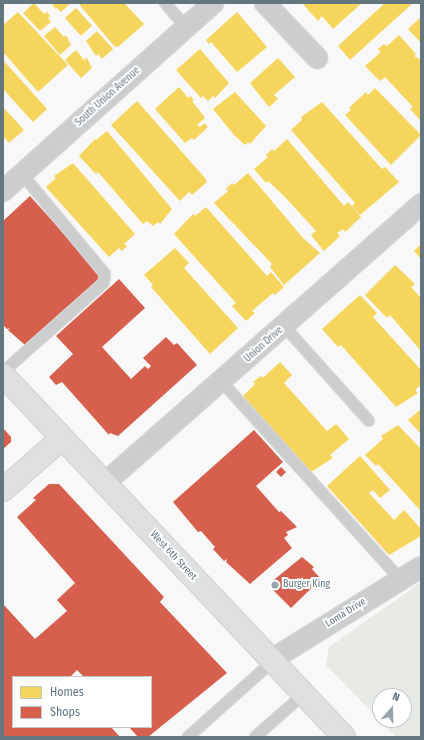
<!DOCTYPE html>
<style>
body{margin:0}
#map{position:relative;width:424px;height:740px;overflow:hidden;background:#f8f8f8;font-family:"Fira Sans Condensed",sans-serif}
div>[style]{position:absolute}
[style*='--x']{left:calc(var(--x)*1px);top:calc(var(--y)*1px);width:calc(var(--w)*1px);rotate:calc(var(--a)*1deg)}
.green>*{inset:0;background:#e7eae5}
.homes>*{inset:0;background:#f6d55c;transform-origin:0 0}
.shops>*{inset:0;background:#d6604d;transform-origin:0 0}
.roads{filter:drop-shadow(1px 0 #d4d5d5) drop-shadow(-1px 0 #d4d5d5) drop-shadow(0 1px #d4d5d5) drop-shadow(0 -1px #d4d5d5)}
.lane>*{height:10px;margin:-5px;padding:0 5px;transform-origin:5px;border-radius:5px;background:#cbcdce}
.street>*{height:20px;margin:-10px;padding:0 10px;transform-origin:10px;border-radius:10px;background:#cbcdce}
.secondary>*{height:22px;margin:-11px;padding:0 11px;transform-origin:11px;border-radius:11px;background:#dfe0e1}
.dots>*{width:11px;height:11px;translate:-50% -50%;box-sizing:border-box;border:2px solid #fff;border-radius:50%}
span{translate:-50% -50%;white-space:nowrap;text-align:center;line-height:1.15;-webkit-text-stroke:4px #fff;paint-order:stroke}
.street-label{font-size:10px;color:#647781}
.poi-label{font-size:10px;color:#647781}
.left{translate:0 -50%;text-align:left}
.frame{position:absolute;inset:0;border:4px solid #647781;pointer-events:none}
.legend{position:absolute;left:12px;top:676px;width:140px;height:52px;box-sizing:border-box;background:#fff;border:1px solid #c1c9cd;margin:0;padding:5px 7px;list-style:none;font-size:12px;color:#647781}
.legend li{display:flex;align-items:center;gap:8px;height:20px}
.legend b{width:20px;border:1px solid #c1c9cd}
.north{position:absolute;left:372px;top:688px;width:40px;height:40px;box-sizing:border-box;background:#fff;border:1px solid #c1c9cd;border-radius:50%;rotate:20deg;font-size:11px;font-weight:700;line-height:16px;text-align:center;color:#647781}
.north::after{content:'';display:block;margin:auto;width:14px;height:18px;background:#98a4ab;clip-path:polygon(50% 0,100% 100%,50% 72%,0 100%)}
</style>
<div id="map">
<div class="green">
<i style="clip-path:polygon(evenodd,421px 582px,421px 737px,396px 737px,326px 665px,329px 647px,421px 582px,380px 696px,404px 696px,404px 720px,380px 720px,380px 696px)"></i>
</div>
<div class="homes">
<i style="clip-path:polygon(34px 3px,44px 14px,47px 12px,50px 16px,48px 18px,51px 22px,40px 31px,23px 13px)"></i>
<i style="clip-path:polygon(52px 3px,71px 3px,61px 12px,57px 8px,55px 9px)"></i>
<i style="clip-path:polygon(78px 3px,124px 3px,144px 24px,119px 46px,115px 47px)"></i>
<i style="clip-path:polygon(302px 3px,362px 3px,333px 29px,322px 16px,318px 21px)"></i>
<i style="clip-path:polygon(385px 3px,413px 3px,350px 60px,338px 46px)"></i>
<i style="left:76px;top:8px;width:24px;height:15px;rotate:48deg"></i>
<i style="clip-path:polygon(18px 12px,68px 65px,38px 92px,3px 52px,3px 25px)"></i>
<i style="clip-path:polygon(237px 12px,267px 47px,237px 72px,211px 42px,209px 44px,206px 40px)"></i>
<i style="clip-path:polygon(421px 17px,421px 43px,408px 29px)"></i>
<i style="clip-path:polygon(55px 27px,64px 37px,66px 35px,71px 45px,60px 55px,44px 36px)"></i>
<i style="clip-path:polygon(97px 31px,113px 49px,102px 59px,98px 54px,96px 56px,86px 41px)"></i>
<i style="clip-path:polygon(399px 35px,416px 54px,414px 56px,421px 60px,421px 121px,410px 109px,413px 107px,385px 77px,380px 81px,365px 66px,381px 52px,378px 49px,384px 44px,387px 46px)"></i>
<i style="clip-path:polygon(200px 49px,229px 83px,215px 98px,213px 96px,208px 101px,203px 96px,201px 98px,176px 70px)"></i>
<i style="clip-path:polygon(76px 50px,84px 60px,87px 58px,92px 68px,81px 78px,65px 60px)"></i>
<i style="clip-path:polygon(278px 58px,295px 77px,274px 95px,278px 99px,269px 107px,250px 83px)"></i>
<i style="clip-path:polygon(3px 60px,47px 109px,33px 122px,3px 89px)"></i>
<i style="clip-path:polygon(179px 87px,188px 98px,191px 96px,194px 100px,192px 101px,203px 115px,205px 118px,197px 125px,200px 127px,204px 123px,208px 127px,194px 140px,192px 138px,185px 143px,155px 109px)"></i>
<i style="clip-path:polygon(375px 88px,421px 135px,391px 165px,345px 115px,351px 110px,349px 108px,366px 92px,368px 95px)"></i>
<i style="clip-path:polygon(235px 92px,266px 126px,250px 144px,248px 142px,245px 145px,234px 135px,213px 109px)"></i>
<i style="clip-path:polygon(137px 101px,205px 178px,207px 182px,192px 195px,189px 192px,180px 201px,111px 125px)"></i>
<i style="clip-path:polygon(322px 102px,382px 169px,385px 167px,399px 182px,360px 215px,352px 206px,355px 203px,291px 130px,302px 120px,301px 117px)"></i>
<i style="clip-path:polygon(3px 107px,24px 130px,9px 143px,3px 136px)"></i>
<i style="clip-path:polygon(107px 131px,172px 209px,160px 224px,158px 222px,153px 226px,147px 221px,143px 224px,98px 172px,96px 174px,79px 156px,95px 139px,96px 140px)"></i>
<i style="clip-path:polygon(287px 139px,344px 206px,348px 202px,361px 217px,345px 232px,343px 229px,337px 233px,340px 236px,324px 251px,311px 235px,316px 231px,284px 196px,268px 181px,266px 183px,254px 169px,268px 157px,266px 155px,272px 149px,274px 151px)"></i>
<i style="clip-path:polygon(73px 163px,135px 234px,124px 244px,127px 246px,122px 251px,119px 248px,109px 257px,46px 187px,56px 178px,54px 176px)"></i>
<i style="clip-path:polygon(248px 173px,303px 238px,320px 253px,284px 285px,270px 267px,272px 264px,214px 203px,228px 191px,226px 189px,232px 183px,234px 185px)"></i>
<i style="clip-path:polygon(206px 207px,267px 276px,271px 272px,284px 287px,275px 295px,273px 293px,252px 311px,255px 313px,246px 321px,232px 306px,236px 303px,174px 234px,193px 214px,195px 216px)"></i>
<i style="clip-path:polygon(421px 244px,421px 259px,414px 251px)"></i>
<i style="clip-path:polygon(175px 248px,189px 263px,184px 268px,238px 328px,210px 354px,151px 287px,153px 285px,144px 275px)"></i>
<i style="clip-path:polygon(395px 265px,415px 284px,411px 287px,421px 298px,421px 351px,390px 315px,387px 318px,365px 295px)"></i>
<i style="clip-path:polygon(360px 295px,377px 313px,373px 317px,421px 370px,421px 385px,415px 390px,418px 393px,396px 407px,341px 345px,338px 347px,322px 329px)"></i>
<i style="clip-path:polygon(280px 362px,292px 375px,284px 383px,327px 431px,336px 424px,349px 439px,330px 455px,333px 458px,311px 472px,243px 396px,255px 384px,253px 382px,261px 376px,263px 378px)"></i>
<i style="clip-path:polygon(421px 409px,421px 434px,408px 420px)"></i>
<i style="clip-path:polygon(398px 425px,421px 449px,421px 511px,378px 464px,376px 466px,365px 455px,383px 439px,381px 436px)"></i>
<i style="clip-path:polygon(360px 456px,390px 490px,380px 498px,373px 490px,369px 493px,394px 520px,404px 510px,421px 529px,421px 536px,389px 555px,327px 486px)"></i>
</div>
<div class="shops">
<i style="clip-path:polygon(30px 196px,102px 276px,25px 345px,8px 330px,10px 328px,7px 329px,3px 325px,3px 221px)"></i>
<i style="clip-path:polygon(119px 279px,145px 308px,102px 347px,131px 379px,145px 366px,148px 369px,151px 366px,143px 358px,166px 337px,174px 345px,177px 343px,197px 365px,118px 436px,110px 433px,109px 435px,62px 382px,56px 385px,49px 377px,73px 354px,56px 336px)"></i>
<i style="clip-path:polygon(3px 428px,11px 437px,11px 442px,3px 449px)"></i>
<i style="clip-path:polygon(254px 430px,283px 462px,256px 486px,279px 512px,281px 511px,297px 527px,286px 532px,288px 535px,284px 538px,292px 548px,250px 584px,226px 562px,227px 559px,224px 561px,213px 549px,215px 547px,201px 531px,198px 532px,173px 502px)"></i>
<i style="left:281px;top:467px;width:7px;height:7px;rotate:45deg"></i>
<i style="clip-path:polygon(49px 484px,59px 484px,164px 597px,160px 602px,227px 673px,148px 737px,138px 737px,129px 727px,151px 727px,151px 677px,84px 677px,77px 670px,70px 677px,13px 677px,13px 727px,111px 727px,120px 737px,3px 737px,3px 604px,35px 639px,67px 611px,57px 600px,75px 583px,17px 517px,36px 500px,33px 498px)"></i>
<i style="clip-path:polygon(302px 557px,314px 567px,312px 569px,321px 579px,291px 608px,271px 588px,270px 583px)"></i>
</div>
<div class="roads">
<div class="lane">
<i style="--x:165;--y:3;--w:32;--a:49"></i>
<i style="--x:284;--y:326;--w:127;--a:48.2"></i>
<i style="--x:3;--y:372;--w:127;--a:-41.5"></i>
<i style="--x:98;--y:288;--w:8;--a:-45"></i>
<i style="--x:104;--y:282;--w:8;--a:-83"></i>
<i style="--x:105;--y:274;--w:130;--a:-129.7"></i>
<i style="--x:222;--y:382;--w:266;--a:47.9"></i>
<i style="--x:188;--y:737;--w:114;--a:-41.8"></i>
<i style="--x:255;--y:737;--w:65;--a:-41.3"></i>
</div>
<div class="street">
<i style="--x:265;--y:3;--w:76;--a:46.6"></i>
<i style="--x:3;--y:191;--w:282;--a:-41.8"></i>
<i style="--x:105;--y:483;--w:422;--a:-41.4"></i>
<i style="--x:271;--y:660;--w:176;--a:-31.8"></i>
</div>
<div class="secondary">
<i style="--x:3;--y:375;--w:497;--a:46.7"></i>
<i style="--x:3;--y:490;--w:77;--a:-41.3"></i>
</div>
</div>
<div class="dots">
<i style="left:275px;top:585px;background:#98a4ab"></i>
</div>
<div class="street-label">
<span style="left:108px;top:97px;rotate:-42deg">South Union Avenue</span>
<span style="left:264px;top:345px;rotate:-42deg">Union Drive</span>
<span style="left:173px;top:556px;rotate:47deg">West 6th Street</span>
<span style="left:346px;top:613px;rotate:-32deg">Loma Drive</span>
</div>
<div class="poi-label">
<span class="left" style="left:283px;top:585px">Burger King</span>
</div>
<div class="frame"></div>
<ul class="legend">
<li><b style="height:11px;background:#f6d55c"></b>Homes</li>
<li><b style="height:11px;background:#d6604d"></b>Shops</li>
</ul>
<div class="north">N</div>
</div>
